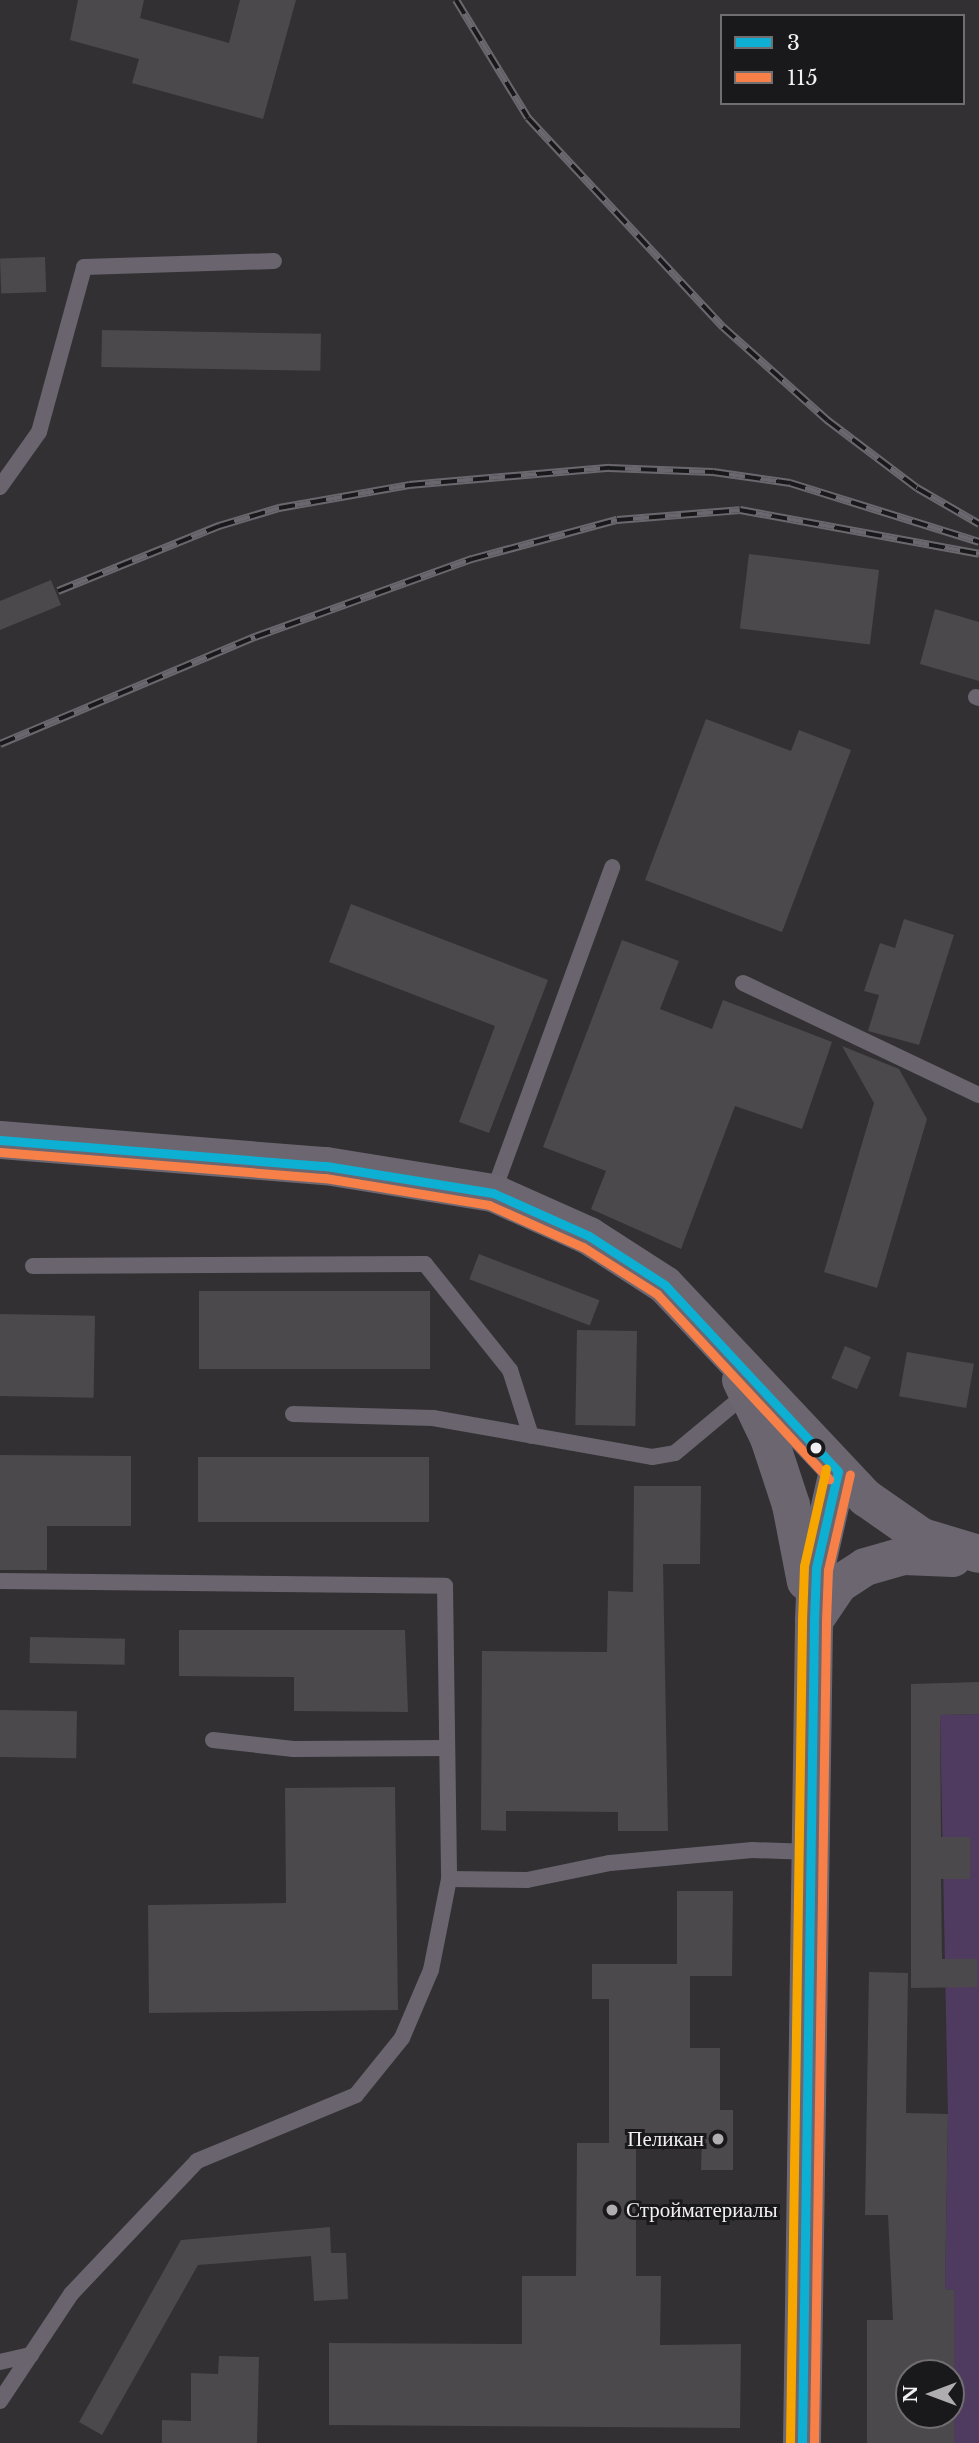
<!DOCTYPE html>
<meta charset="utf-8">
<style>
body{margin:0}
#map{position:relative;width:979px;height:2443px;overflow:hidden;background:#323033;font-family:"Libre Baskerville",serif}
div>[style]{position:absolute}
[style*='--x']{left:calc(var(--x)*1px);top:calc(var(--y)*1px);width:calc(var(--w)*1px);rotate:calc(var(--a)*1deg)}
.green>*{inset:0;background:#503b60}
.building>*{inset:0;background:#4b494b;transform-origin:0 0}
.lane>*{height:16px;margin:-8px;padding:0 8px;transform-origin:8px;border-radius:8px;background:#69646e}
.secondary>*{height:38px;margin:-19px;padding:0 19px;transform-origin:19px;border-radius:19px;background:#6c6670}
.rail>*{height:8px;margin-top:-4px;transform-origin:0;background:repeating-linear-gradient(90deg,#19181a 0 16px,#6b676e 0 32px);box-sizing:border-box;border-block:2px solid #6b676e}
.bus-1>*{height:9px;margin:-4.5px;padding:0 4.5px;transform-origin:4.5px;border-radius:4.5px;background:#0dafd3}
.bus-2>*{height:9px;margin:-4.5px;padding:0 4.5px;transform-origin:4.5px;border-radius:4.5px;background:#f78048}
.bus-3>*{height:9px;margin:-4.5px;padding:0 4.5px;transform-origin:4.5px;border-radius:4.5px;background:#f7a600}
.dots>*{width:19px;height:19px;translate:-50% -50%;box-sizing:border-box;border:4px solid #19181a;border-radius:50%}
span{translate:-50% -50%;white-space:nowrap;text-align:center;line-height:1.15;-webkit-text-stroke:6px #19181a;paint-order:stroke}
.poi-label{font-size:21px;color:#f2f0f3}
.right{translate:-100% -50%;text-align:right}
.left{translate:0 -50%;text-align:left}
.legend{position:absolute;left:720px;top:14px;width:245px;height:91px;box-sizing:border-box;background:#19181a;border:2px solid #706e71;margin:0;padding:9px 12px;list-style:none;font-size:21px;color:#f2f0f3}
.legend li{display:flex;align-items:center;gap:14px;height:35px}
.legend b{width:35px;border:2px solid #706e71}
.north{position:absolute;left:895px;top:2359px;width:70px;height:70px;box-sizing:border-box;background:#19181a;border:2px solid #706e71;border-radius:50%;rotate:270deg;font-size:19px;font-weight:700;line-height:28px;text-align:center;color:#f2f0f3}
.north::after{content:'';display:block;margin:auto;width:24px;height:32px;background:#afadb0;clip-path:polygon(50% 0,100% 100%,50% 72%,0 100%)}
</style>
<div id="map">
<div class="green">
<i style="clip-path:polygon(979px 1714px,979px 2443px,954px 2443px,954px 2290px,945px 2289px,948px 2114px,940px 1715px)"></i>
</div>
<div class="building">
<i style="clip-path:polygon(78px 0,144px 0,140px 18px,229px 43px,240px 0,296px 0,263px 119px,132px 83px,139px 59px,70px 40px)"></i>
<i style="left:45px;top:257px;width:35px;height:45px;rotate:88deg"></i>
<i style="left:102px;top:330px;width:219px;height:37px;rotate:1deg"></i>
<i style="left:749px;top:554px;width:131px;height:75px;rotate:7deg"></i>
<i style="clip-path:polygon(51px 580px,61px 605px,0 630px,0 601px)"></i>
<i style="clip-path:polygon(935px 609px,979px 622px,979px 681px,920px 664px)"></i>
<i style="clip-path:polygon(706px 719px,791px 751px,799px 730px,851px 750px,782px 932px,645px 880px)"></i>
<i style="clip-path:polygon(351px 904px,548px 980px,489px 1133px,459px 1122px,495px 1026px,329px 962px)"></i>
<i style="clip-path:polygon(904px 919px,954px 935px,919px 1045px,868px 1031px,879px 995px,864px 991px,880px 943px,895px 948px)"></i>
<i style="clip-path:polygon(622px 940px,679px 961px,660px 1009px,712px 1029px,723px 1000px,832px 1042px,802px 1129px,735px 1106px,681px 1249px,591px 1209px,606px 1171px,543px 1147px)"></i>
<i style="clip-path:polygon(842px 1046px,899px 1069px,927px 1119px,877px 1288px,824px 1272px,874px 1103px)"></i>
<i style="left:479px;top:1254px;width:129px;height:27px;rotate:21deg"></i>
<i style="left:199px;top:1291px;width:231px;height:78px"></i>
<i style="left:0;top:1314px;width:95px;height:82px;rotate:1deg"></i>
<i style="left:577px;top:1330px;width:60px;height:95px;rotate:1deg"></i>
<i style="left:845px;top:1346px;width:28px;height:35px;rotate:23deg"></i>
<i style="left:907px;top:1352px;width:68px;height:45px;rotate:10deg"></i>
<i style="clip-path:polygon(0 1455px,131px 1456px,131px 1526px,47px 1526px,47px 1570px,0 1570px)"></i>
<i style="left:198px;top:1457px;width:231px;height:65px"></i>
<i style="clip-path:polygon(634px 1486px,701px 1486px,700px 1564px,663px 1564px,668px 1831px,618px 1831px,618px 1812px,506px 1811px,506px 1831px,481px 1830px,482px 1651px,607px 1652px,608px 1591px,633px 1592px)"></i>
<i style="clip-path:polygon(179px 1630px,405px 1630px,408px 1712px,294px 1711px,294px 1677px,179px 1676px)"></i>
<i style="left:30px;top:1637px;width:95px;height:26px;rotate:1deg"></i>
<i style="clip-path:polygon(979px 1682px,979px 1714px,940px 1715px,941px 1837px,970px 1837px,970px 1879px,941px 1879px,942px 1959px,977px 1959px,977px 1987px,911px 1988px,911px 1684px)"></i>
<i style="left:0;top:1710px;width:77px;height:47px;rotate:1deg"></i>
<i style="clip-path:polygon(395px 1787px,398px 2010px,149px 2013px,148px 1905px,286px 1903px,285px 1788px)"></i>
<i style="clip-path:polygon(677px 1891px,733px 1891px,732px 1976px,690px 1976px,690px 2048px,720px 2048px,720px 2110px,733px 2110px,733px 2170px,701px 2170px,702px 2133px,636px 2133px,636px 2276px,661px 2276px,660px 2345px,741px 2344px,740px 2428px,329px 2425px,329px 2343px,522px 2344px,522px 2276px,576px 2276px,577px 2143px,609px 2143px,609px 1999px,592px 1999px,592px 1964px,677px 1964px)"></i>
<i style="clip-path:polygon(evenodd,869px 1972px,908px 1973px,906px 2113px,948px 2114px,945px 2289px,954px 2290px,954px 2443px,867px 2443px,867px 2320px,893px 2320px,888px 2215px,865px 2215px,869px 1972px,909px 2373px,951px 2373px,951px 2415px,909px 2415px,909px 2373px)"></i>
<i style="clip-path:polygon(330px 2227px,331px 2253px,346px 2253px,348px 2299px,314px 2301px,311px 2256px,198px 2265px,102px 2435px,79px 2422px,181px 2240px)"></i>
<i style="clip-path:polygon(219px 2356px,259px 2357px,257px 2443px,162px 2443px,162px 2420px,191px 2421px,191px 2373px,218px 2374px)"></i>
</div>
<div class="lane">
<i style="--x:0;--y:487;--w:67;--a:-54.7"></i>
<i style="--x:39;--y:432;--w:171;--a:-74.7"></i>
<i style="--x:84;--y:267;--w:190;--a:-1.8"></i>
<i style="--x:976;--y:697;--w:3;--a:18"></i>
<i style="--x:743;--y:983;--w:261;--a:25.4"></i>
<i style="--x:493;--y:1193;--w:347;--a:-69.9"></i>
<i style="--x:33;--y:1266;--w:392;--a:-0.3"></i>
<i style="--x:425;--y:1264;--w:136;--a:51.3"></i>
<i style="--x:510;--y:1370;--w:69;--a:72.3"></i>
<i style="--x:293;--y:1414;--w:140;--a:1.6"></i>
<i style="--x:433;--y:1418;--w:222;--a:10.1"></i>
<i style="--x:652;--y:1457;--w:23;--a:-10"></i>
<i style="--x:675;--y:1453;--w:94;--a:-39.8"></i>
<i style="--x:0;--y:1581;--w:445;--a:0.6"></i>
<i style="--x:445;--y:1586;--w:293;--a:89.2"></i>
<i style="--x:449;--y:1879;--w:78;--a:0.7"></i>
<i style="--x:527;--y:1880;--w:85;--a:-11.6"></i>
<i style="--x:610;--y:1863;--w:143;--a:-5.2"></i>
<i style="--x:752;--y:1850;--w:59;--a:1.9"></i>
<i style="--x:213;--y:1740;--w:81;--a:6.4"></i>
<i style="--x:293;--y:1749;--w:154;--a:-0.4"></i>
<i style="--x:0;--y:2362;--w:32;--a:-13"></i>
<i style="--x:0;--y:2401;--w:128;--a:-56.4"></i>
<i style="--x:71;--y:2294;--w:183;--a:-46.5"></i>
<i style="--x:197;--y:2161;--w:172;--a:-22.5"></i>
<i style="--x:356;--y:2095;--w:73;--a:-51.1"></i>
<i style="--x:402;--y:2038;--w:74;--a:-66.9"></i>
<i style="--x:431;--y:1970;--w:93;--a:-78.8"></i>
</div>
<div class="secondary">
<i style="--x:0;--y:1140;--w:327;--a:4.6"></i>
<i style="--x:326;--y:1166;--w:169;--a:9.2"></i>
<i style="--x:493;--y:1193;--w:105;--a:24.1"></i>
<i style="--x:589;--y:1236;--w:90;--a:32.8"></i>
<i style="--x:665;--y:1285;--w:293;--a:46.7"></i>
<i style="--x:866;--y:1498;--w:68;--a:34.9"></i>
<i style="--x:922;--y:1537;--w:59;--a:16.6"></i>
<i style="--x:741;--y:1380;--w:64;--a:64.2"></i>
<i style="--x:769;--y:1438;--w:71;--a:71.8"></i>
<i style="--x:791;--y:1505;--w:78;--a:79"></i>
<i style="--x:814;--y:1621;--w:45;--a:-56"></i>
<i style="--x:839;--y:1584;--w:31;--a:-33"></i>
<i style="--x:865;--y:1567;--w:41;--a:-15.8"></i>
<i style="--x:904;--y:1556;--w:49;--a:2.3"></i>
<i style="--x:802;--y:2443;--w:822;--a:-89.16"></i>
<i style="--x:814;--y:1621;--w:53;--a:-87.8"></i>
<i style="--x:816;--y:1568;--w:99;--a:-77.2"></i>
</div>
<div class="rail">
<i style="--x:456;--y:0;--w:138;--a:58.6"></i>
<i style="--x:528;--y:118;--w:286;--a:47"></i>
<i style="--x:723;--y:327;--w:140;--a:41.8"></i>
<i style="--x:827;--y:420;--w:113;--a:37.1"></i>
<i style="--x:917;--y:488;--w:72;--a:30.1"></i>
<i style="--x:58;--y:591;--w:174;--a:-22"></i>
<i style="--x:219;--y:526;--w:63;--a:-16.7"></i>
<i style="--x:279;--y:508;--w:132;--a:-10"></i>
<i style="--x:409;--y:485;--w:201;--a:-4.9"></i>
<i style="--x:609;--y:468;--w:104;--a:2.2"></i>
<i style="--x:713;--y:472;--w:78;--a:8.1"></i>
<i style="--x:790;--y:483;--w:198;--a:17.3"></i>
<i style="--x:0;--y:744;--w:277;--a:-22.8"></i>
<i style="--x:255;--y:637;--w:231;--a:-19.8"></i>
<i style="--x:472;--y:559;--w:150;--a:-15.1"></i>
<i style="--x:617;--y:520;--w:123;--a:-4.6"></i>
<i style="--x:740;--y:510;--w:243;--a:10.4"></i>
</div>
<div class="bus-1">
<i style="--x:0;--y:1140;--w:327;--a:4.6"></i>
<i style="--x:326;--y:1166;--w:169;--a:9.2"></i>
<i style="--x:493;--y:1193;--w:105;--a:24.1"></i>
<i style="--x:589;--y:1236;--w:90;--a:32.8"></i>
<i style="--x:665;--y:1285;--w:254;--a:47.1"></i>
<i style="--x:802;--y:2443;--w:822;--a:-89.16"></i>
<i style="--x:814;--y:1621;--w:53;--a:-87.8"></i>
<i style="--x:816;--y:1568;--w:99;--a:-77.2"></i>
</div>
<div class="bus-2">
<i style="--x:0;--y:1152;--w:326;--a:4.6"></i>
<i style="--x:325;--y:1178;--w:166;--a:9.3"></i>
<i style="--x:489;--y:1205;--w:103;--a:24.1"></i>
<i style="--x:583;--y:1247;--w:88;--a:32.4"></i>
<i style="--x:657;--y:1294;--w:253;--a:47.1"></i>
<i style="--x:814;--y:2443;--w:822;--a:-89.16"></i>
<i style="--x:826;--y:1621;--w:51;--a:-87.8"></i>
<i style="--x:828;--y:1570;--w:98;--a:-77.1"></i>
</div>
<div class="bus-3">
<i style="--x:790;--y:2443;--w:822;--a:-89.16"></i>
<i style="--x:802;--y:1621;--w:55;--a:-87.9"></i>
<i style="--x:804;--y:1566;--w:100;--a:-77.3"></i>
</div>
<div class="dots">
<i style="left:816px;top:1448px;background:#f2f0f3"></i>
<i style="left:718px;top:2139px;background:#afadb0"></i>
<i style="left:612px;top:2210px;background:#afadb0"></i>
</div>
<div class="poi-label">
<span class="right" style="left:704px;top:2139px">Пеликан</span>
<span class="left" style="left:626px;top:2210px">Стройматериалы</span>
</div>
<ul class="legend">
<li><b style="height:9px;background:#0dafd3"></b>3</li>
<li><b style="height:9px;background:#f78048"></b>115</li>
</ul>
<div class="north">N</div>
</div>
